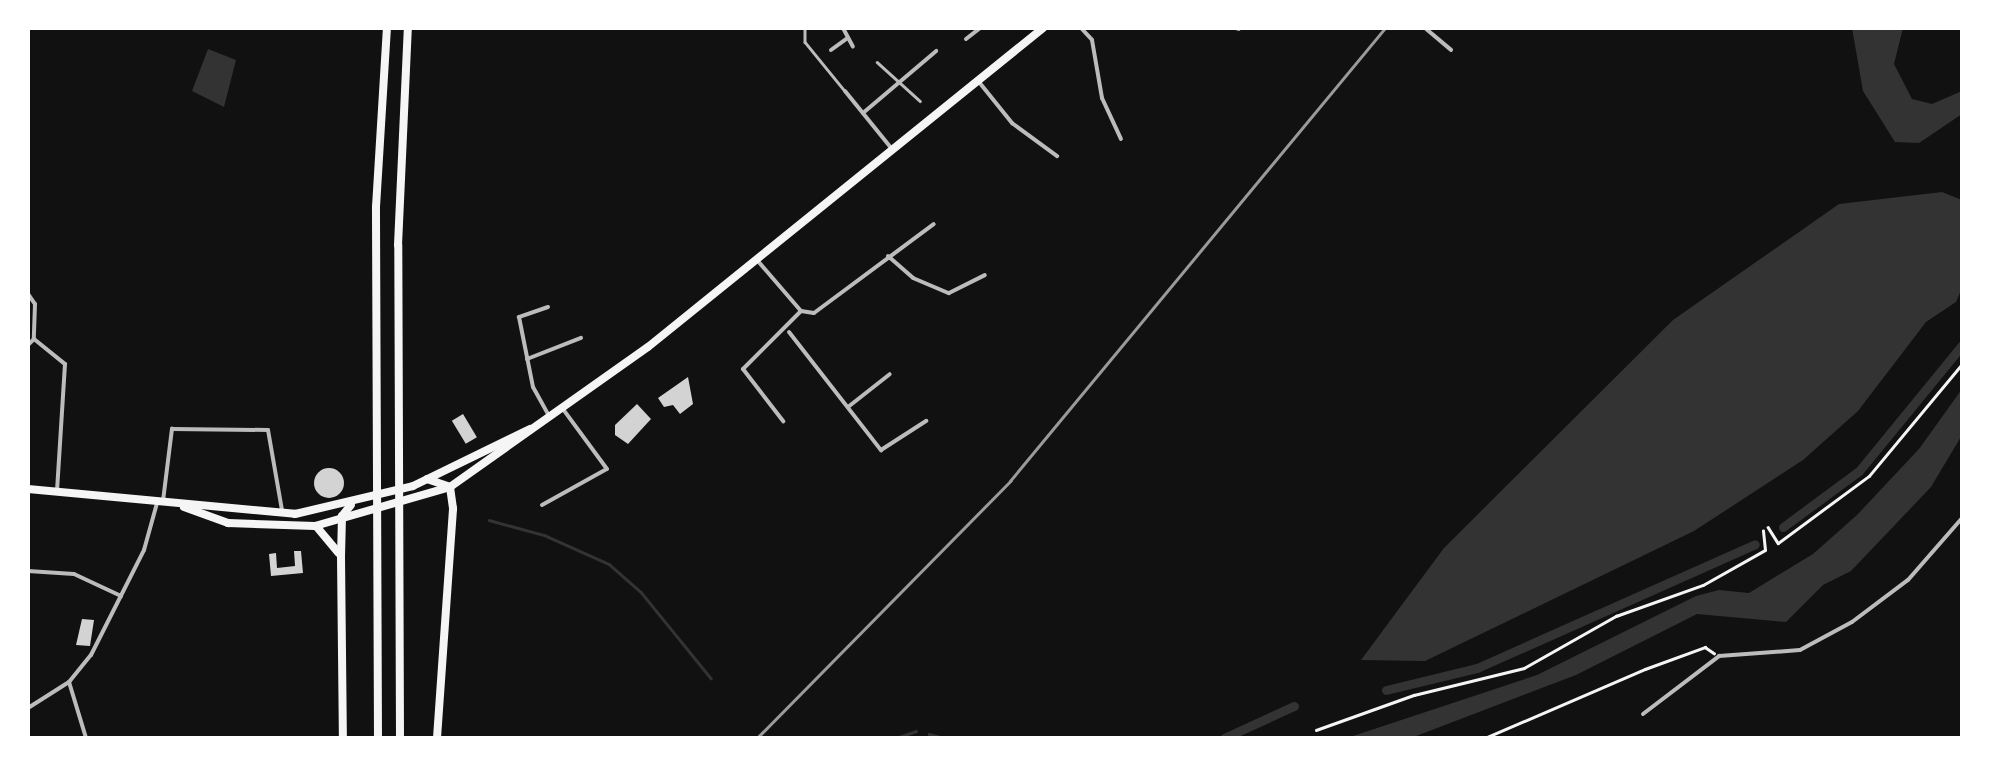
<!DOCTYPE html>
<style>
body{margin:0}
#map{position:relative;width:1990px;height:766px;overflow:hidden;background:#111;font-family:"Open Sans",sans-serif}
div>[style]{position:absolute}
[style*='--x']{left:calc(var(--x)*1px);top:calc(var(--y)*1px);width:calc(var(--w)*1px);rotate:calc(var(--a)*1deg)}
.water>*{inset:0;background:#333}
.stream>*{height:2.5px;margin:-1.25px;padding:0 1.25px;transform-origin:1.25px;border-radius:1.25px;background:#333}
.canal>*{height:9px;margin:-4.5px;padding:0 4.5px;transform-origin:4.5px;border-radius:4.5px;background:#333}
.building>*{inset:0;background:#d3d3d3;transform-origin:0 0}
.round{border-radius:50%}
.path>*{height:2.5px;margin:-1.25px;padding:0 1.25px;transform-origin:1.25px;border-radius:1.25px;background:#f5f5f5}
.service>*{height:2.5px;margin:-1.25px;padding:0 1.25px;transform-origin:1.25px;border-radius:1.25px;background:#bcbcbc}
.minor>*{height:4px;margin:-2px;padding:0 2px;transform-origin:2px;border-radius:2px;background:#bcbcbc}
.primary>*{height:8px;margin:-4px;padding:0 4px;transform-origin:4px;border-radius:4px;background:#f5f5f5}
.motorway>*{height:8px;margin:-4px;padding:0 4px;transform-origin:4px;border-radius:4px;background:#f5f5f5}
.rail>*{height:2.5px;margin:-1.25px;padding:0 1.25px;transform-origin:1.25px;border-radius:1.25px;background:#9a9a9a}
span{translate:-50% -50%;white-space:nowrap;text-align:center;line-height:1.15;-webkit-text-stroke:8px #fff;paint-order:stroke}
.frame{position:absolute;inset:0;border:30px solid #fff;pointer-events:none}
</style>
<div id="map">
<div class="water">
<i style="clip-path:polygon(1852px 28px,1903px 28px,1894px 64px,1912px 99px,1932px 104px,1962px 91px,1962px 114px,1919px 143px,1895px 142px,1863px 91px)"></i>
<i style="clip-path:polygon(208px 49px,236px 60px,224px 107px,192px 91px)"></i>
<i style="clip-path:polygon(1942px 192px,1962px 200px,1962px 288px,1956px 302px,1926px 322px,1858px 411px,1803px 460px,1694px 531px,1425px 661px,1361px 660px,1444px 548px,1673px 320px,1839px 204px)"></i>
<i style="clip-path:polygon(1962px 389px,1962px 435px,1931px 487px,1851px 571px,1823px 585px,1786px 622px,1697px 614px,1576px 675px,1411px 738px,1347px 738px,1537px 675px,1696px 596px,1719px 590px,1749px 593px,1813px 554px,1857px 515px,1919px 449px)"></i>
</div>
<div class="stream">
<i style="--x:489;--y:520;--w:57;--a:15.3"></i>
<i style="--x:544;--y:535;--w:71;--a:24"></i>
<i style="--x:609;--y:564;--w:43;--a:41.2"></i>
<i style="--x:641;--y:592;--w:111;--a:50.9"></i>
<i style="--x:929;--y:734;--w:16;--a:15"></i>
<i style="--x:896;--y:738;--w:21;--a:-19"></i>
</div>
<div class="canal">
<i style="--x:1783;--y:527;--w:94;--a:-36.4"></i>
<i style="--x:1859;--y:471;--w:163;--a:-50.7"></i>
<i style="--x:1386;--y:690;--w:94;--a:-13.6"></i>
<i style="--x:1477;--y:668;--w:304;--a:-24"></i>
<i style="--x:1224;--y:738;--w:77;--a:-24.6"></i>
</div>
<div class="building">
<i style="clip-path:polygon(688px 377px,693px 404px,680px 414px,673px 405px,664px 407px,658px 398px)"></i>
<i style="clip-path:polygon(637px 404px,651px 419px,628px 444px,615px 435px,615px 425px)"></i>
<i style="left:463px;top:414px;width:27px;height:13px;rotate:59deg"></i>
<i class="round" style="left:314px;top:468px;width:30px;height:30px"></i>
<i style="clip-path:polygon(294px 551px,301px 551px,303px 573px,271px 576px,269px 554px,276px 553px,277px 568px,295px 566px)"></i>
<i style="clip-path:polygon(82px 619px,94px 620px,90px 646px,76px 645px)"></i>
</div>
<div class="path">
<i style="--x:1768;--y:527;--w:19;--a:58"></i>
<i style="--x:1778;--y:543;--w:113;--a:-36.4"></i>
<i style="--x:1869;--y:476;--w:146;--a:-50.3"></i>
<i style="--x:1316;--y:730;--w:104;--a:-19.7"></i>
<i style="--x:1414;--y:695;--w:113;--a:-13.8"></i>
<i style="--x:1524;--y:668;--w:106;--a:-29.5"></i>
<i style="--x:1616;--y:616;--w:92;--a:-19.6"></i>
<i style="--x:1703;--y:585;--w:71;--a:-29.4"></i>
<i style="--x:1765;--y:550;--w:19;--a:-96"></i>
<i style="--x:1485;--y:738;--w:174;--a:-23.3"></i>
<i style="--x:1645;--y:669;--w:64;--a:-20.1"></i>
<i style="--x:1705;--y:647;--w:11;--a:34"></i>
</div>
<div class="service">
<i style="--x:805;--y:28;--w:14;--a:90"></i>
<i style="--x:805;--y:42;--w:63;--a:50.8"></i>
<i style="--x:877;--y:62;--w:58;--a:42.2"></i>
</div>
<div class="minor">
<i style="--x:843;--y:28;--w:21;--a:62"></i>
<i style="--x:1081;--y:28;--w:16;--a:47"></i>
<i style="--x:1092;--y:40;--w:59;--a:80.2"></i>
<i style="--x:1102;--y:98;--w:45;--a:65.1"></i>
<i style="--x:1236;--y:28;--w:3;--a:18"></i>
<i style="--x:1425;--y:28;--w:34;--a:40"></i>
<i style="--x:966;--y:39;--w:18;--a:-38"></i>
<i style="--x:831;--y:50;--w:19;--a:-36"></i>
<i style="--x:979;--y:82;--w:53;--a:51.2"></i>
<i style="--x:1012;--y:123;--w:56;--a:36.3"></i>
<i style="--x:845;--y:91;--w:75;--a:51"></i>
<i style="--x:863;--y:113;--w:96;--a:-40.3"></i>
<i style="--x:888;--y:256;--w:33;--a:41"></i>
<i style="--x:913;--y:278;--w:39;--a:23"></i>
<i style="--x:949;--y:293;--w:40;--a:-26.6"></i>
<i style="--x:757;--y:260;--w:67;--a:49.2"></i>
<i style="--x:801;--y:311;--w:82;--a:135"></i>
<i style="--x:743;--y:369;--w:66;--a:52.4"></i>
<i style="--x:28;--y:294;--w:12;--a:55"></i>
<i style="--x:35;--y:304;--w:35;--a:92"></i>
<i style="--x:34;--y:339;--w:8;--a:135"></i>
<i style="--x:548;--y:307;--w:31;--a:161"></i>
<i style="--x:519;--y:317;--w:71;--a:78.7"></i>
<i style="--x:533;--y:387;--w:33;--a:61"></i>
<i style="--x:801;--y:311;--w:13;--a:9"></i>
<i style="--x:814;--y:313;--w:149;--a:-36.6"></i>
<i style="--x:789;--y:332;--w:150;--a:52.1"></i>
<i style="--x:881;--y:450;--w:54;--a:-32.8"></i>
<i style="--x:34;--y:339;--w:40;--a:39"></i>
<i style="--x:65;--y:364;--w:127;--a:93.6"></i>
<i style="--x:527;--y:359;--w:58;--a:-21.3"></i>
<i style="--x:848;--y:407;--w:53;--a:-38.2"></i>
<i style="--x:163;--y:501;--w:73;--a:-82.9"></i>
<i style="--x:172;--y:429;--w:96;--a:0.6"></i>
<i style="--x:268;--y:430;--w:81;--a:80.1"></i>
<i style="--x:542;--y:505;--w:74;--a:-29"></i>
<i style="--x:607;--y:469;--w:74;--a:-126.3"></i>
<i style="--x:28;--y:571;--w:46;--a:3.7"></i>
<i style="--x:74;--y:574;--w:52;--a:25.1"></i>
<i style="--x:69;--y:682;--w:59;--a:73.1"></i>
<i style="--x:28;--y:708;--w:49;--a:-32.4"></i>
<i style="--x:69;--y:682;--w:35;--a:-51"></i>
<i style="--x:91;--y:655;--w:118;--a:-63.2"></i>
<i style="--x:144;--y:550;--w:49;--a:-74.5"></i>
<i style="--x:1643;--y:714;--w:96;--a:-37.3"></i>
<i style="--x:1719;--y:656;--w:81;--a:-4.2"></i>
<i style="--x:1800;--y:650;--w:59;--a:-28.3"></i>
<i style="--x:1852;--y:622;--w:70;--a:-36.9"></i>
<i style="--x:1908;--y:580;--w:82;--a:-48.9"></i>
</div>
<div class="primary">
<i style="--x:427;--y:479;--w:24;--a:19"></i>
<i style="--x:450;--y:487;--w:22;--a:82"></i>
<i style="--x:28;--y:489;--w:268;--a:5.3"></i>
<i style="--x:295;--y:514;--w:121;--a:-13.3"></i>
<i style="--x:413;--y:486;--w:130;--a:-26"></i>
<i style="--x:184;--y:507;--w:47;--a:20"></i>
<i style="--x:228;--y:523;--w:87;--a:2"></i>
<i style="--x:315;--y:526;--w:141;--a:-16.1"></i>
<i style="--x:450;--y:487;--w:242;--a:-35.3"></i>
<i style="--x:648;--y:347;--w:508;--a:-38.92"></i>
<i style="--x:316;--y:526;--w:35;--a:50"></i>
<i style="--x:341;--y:557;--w:41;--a:-88.6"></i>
<i style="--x:342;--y:516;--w:14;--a:-51"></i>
</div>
<div class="motorway">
<i style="--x:341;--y:557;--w:181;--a:89.4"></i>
<i style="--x:378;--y:738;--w:531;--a:-90.22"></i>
<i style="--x:376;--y:207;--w:179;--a:-86.5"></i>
<i style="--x:400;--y:738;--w:493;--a:-90.2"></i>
<i style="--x:398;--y:245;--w:217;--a:-87.4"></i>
<i style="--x:437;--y:738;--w:230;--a:-86"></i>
</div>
<div class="rail">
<i style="--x:757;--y:738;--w:361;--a:-45.4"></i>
<i style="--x:1010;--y:481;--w:588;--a:-50.38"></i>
</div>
<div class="frame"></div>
</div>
